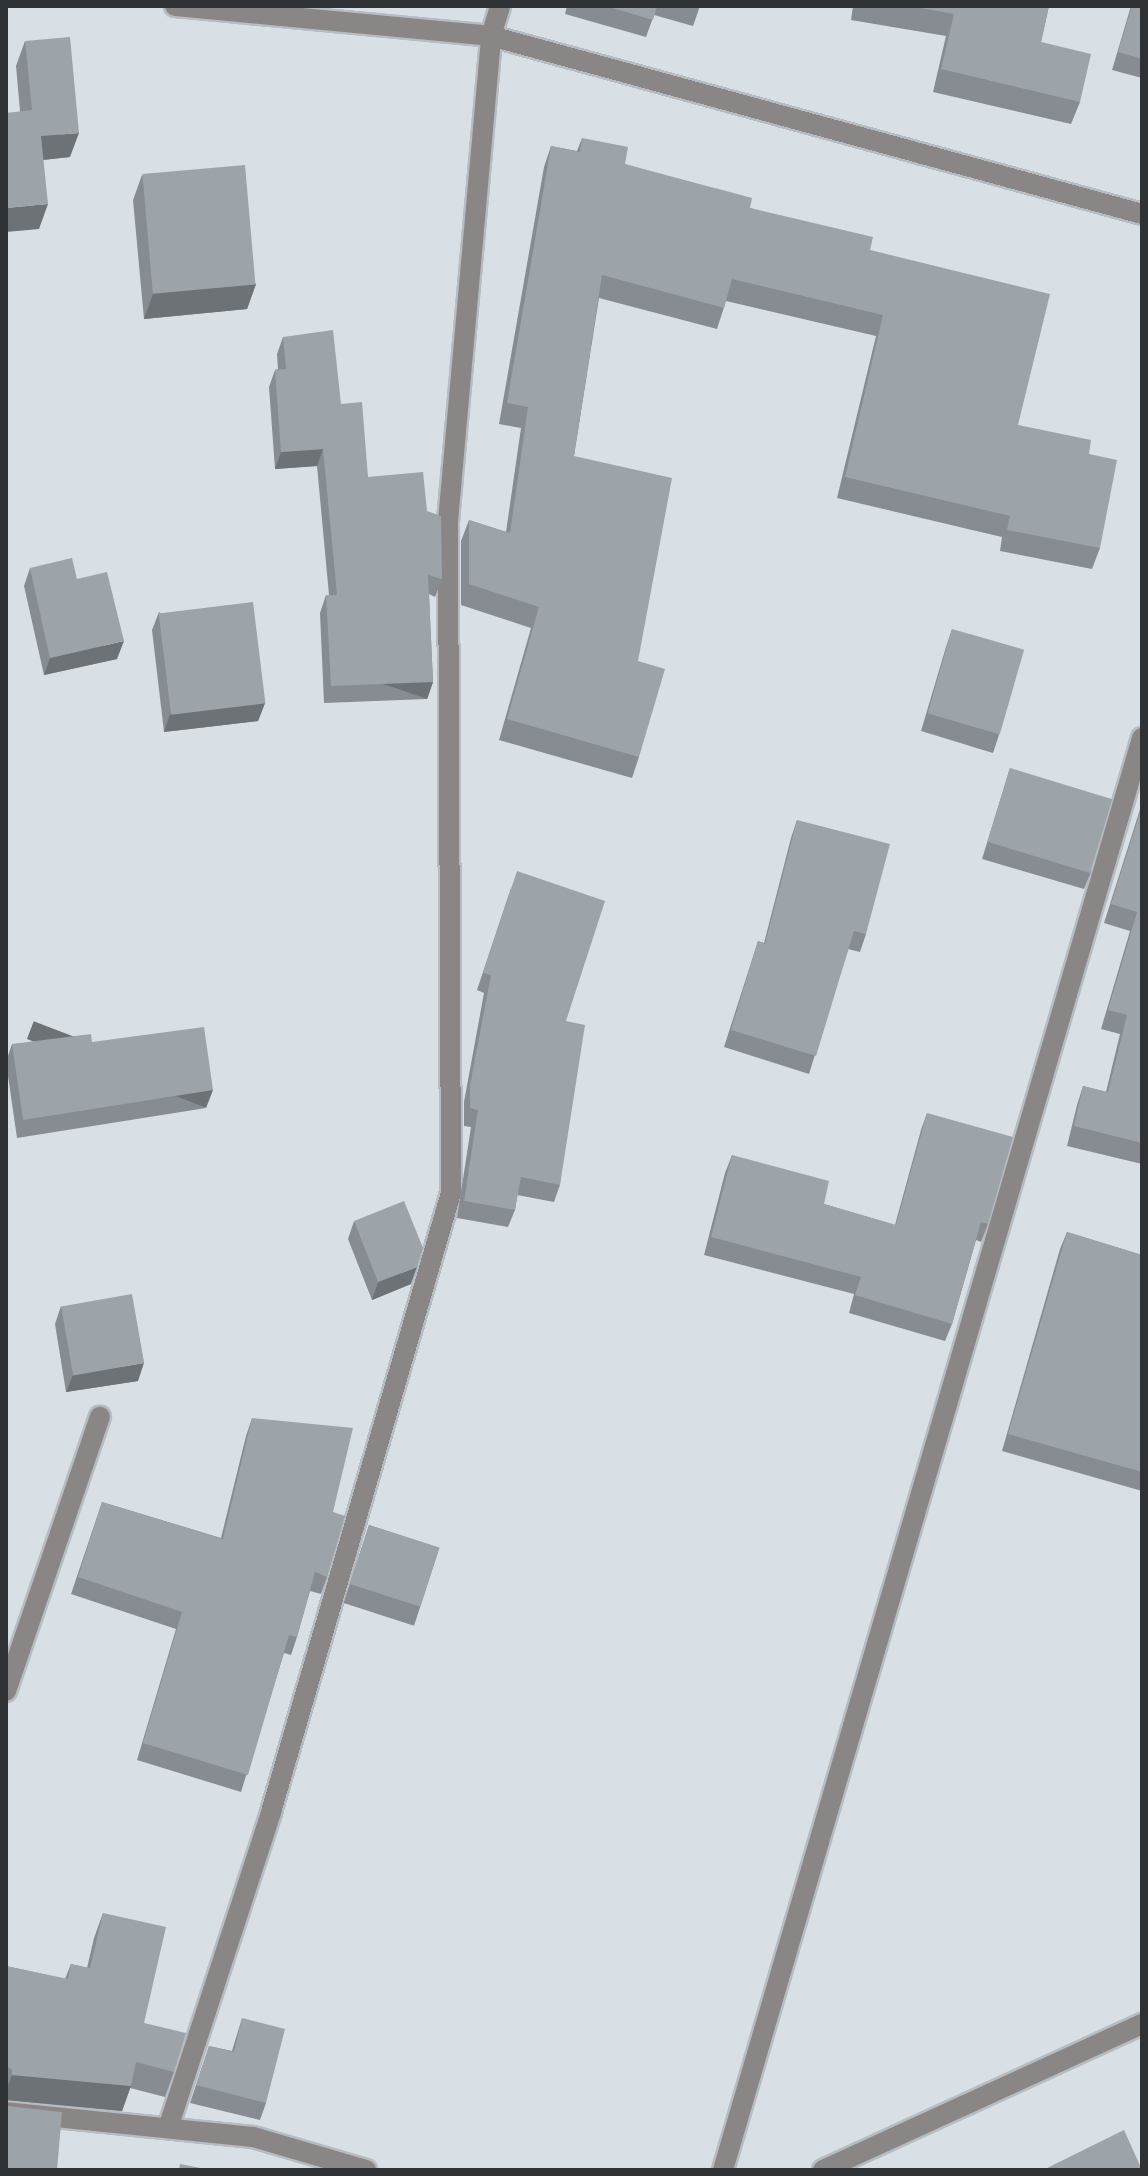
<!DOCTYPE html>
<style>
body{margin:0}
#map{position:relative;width:1148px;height:2176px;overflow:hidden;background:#d8e0e6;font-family:"Roboto Condensed",sans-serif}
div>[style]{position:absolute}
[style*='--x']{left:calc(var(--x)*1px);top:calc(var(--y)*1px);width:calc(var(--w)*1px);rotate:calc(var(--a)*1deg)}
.roads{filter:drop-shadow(2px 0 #b6bdc2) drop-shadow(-2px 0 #b6bdc2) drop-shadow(0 2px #b6bdc2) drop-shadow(0 -2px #b6bdc2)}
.minor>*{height:20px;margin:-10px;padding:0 10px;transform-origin:10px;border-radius:10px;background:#8b8686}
.wall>*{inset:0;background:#868c91;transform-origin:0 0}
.shaded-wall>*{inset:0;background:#6d7276;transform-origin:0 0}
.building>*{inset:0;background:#9ca3a9;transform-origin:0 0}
span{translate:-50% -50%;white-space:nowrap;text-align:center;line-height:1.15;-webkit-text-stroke:6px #d8e0e6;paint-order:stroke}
.frame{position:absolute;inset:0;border:8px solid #2f3234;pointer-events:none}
</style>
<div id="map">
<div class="roads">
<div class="minor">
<i style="--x:175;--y:6;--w:317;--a:5.4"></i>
<i style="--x:491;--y:36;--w:675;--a:15.29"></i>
<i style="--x:6;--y:1691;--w:290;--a:-71.1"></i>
<i style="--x:6;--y:2112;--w:248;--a:5.8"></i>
<i style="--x:253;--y:2137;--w:118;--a:16.3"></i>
<i style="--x:168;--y:2128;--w:332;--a:-71.9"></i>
<i style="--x:271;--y:1812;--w:645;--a:-73.79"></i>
<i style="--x:451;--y:1193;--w:672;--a:-90.26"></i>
<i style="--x:448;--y:521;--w:487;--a:-84.9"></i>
<i style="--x:491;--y:36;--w:31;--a:-73"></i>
<i style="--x:723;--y:2170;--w:1492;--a:-73.69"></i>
<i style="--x:823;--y:2170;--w:351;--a:-24.6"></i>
</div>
</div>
<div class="wall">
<i style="clip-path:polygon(567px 6px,700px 6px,693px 26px,654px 15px,646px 37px,565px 14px)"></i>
<i style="clip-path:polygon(853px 6px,1049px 6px,1041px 42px,1080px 102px,1071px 124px,933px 92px,946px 36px,851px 20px)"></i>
<i style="clip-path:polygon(1131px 6px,1142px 6px,1142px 78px,1112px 70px)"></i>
<i style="clip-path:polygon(25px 41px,70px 157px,43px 160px,39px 229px,20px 111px,16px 66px)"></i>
<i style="clip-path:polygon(582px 138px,625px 164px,870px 250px,1018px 425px,1089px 454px,1100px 548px,1092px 569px,1000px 551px,1002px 537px,837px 498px,876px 336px,726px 301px,717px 329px,599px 298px,574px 456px,638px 661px,639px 757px,632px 778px,499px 740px,531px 628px,461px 605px,461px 541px,469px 520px,506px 532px,521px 428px,499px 424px,544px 167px,551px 146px,577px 151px)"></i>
<i style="clip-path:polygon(142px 175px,256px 284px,247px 309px,144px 319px,133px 200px)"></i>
<i style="clip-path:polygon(283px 337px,341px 404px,368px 477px,427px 511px,442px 579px,435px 597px,429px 594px,433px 682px,427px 699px,324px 703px,320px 613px,326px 595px,329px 595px,317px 466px,275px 469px,269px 387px,275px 370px,278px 369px,277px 354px)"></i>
<i style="clip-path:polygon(30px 568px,117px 659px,44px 675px,24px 586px)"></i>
<i style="clip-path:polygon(159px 612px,265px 703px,258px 721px,164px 732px,152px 630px)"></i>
<i style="clip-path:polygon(952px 629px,999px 735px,993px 753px,921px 731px,946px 647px)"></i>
<i style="clip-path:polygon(1010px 768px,1091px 872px,1084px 889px,982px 859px)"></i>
<i style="clip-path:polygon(1142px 803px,1142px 1164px,1067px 1146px,1077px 1105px,1083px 1086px,1106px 1092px,1120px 1034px,1101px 1029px,1130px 931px,1104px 923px)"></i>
<i style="clip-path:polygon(797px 820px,866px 934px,860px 952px,848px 949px,809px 1074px,724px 1047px,758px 941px,764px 943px,791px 838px)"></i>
<i style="clip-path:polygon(511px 888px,566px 1021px,560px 1185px,554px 1202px,517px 1195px,515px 1210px,508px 1227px,457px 1218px,471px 1127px,464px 1126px,464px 1102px,484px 993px,477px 990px)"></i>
<i style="clip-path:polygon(92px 1042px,206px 1108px,17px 1138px,6px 1062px,12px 1044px)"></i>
<i style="clip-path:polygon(927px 1113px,988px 1224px,981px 1242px,976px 1240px,952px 1324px,945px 1341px,849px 1313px,854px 1294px,704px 1255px,725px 1173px,732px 1155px,824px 1204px,895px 1225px,921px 1130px)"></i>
<i style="clip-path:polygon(354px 1221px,411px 1284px,372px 1300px,348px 1239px)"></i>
<i style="clip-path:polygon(1067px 1232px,1142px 1255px,1142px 1491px,1002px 1451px,1060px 1249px)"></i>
<i style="clip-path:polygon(61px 1306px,138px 1381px,66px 1392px,55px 1324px)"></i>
<i style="clip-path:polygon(252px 1418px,333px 1512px,327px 1577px,321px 1594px,310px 1591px,297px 1637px,291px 1655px,284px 1653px,241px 1792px,137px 1760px,176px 1629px,71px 1594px,102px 1502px,221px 1538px,246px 1436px)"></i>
<i style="left:369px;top:1525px;width:74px;height:82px;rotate:18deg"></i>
<i style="clip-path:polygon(103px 1913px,144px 2023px,174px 2072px,165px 2097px,130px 2088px,122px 2111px,6px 2100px,6px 1966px,65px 1979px,71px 1964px,87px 1968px,94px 1938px)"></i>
<i style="clip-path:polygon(242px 2018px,266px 2103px,260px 2120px,190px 2103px,209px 2046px,232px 2051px)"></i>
</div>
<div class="shaded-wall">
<i style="clip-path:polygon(79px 133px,70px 157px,32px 161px,41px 136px)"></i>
<i style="clip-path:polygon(48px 204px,39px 229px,6px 232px,6px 208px)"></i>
<i style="clip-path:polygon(256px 284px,247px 309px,144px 319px,153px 294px)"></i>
<i style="clip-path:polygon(323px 449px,317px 466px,275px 469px,281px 452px)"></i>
<i style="clip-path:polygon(124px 641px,117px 659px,44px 675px,50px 658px)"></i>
<i style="left:433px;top:682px;width:18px;height:102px;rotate:109deg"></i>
<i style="clip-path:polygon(265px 703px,258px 721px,164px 732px,170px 714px)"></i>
<i style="left:213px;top:1090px;width:19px;height:192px;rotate:111deg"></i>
<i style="clip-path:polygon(417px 1267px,411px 1284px,372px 1300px,378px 1282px)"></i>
<i style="clip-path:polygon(144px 1363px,138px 1381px,66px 1392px,73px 1375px)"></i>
<i style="clip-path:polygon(12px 2075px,131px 2086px,122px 2111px,6px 2100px,6px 2091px)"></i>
</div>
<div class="building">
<i style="clip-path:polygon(606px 6px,657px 6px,653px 20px)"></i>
<i style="clip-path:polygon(909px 6px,1049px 6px,1041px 42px,1091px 54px,1080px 102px,941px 69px,954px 14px)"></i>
<i style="clip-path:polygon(1132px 6px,1142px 6px,1142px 59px,1118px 52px)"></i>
<i style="clip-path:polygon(70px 37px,79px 133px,41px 136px,48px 204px,6px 208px,6px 113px,32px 110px,25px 41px)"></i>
<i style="clip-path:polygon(582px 138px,628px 147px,625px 164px,752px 198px,750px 208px,873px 237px,870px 250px,1050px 294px,1018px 425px,1091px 440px,1089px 454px,1117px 460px,1100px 548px,1007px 530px,1010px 516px,845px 477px,883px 315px,732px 279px,724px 308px,602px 275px,574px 456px,672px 478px,638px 661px,665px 669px,639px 757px,507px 719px,539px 607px,469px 584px,469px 520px,510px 533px,528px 407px,507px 403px,551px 146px,580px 152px)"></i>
<i style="left:245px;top:165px;width:120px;height:103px;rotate:85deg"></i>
<i style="clip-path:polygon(333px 330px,341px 404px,362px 402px,368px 477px,423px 472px,427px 511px,441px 516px,442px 579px,428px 575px,433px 682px,331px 686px,326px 595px,337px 595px,323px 449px,281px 452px,275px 370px,286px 369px,283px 337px)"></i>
<i style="clip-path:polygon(72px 558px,77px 579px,107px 572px,124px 641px,50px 658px,30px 568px)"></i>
<i style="left:253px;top:602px;width:102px;height:95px;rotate:83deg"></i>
<i style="left:952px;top:629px;width:75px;height:88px;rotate:16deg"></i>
<i style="left:1010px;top:768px;width:107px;height:77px;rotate:17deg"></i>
<i style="clip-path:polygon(1142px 806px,1142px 1143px,1074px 1126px,1083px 1086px,1108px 1092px,1127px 1015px,1108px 1010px,1137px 912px,1111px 904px)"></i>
<i style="clip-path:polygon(797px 820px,890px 844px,866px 934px,854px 931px,816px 1056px,731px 1030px,758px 941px,765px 944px)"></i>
<i style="clip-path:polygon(517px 871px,605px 901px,566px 1021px,585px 1025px,560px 1185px,521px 1177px,515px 1210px,464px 1201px,478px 1110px,470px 1108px,470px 1085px,491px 975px,483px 973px)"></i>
<i style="clip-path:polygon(204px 1027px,213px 1090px,23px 1120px,12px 1044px,91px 1034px,92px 1042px)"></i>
<i style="clip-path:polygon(927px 1113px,1013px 1137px,988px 1224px,981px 1222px,952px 1324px,855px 1295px,861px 1277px,711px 1237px,732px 1155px,829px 1181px,824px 1204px,896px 1225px)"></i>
<i style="clip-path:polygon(404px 1201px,423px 1248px,417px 1267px,378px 1282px,354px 1221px)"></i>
<i style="clip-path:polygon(1067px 1232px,1142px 1255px,1142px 1472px,1008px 1434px)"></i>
<i style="left:132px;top:1294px;width:70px;height:72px;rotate:80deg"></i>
<i style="clip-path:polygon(252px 1418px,353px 1428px,333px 1512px,345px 1516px,327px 1577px,315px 1572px,297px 1637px,289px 1635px,248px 1775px,143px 1743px,182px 1612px,78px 1577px,102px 1502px,223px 1539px)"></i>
<i style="left:369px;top:1525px;width:74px;height:62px;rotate:18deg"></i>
<i style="clip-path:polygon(103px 1913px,166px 1927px,144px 2023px,186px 2033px,174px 2072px,136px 2062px,131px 2086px,12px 2075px,12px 2069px,6px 2067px,6px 1966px,68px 1979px,71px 1964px,90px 1968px)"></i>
<i style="clip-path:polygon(242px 2018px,285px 2029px,266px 2103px,196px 2085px,209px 2046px,234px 2052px)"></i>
<i style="clip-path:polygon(7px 2106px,62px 2112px,57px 2170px,6px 2170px)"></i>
<i style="clip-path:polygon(1124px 2130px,1142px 2170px,1043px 2170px)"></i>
<i style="clip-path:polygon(180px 2164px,211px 2170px,179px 2170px)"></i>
</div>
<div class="frame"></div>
</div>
